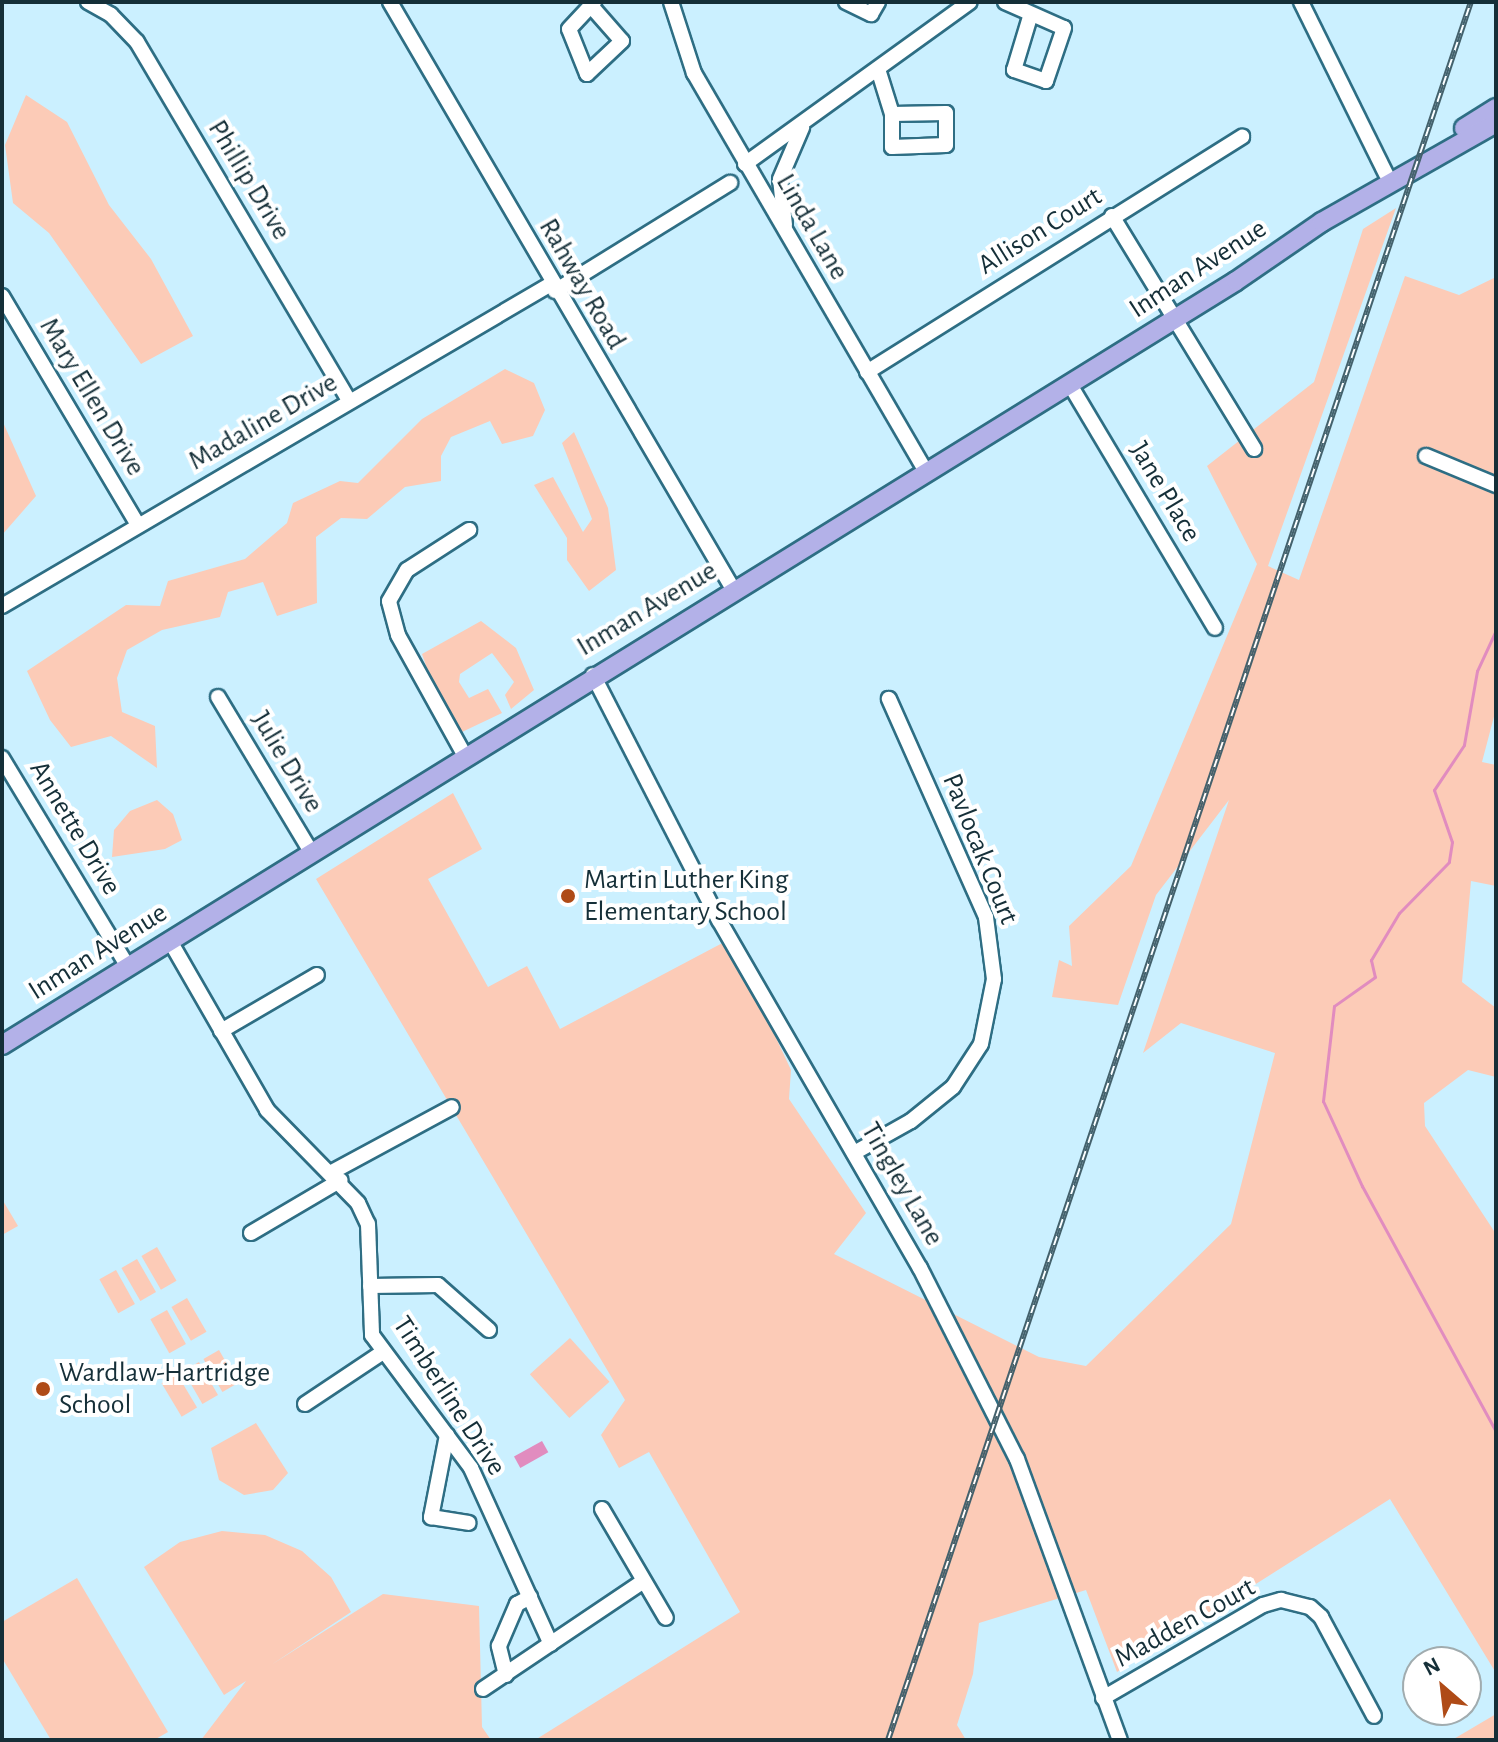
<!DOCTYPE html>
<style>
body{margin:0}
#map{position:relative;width:1498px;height:1742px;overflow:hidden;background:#cbf0ff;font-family:"Alegreya Sans",sans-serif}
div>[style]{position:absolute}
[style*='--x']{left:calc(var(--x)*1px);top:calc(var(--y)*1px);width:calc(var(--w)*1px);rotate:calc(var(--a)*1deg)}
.green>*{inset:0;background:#fccbb7;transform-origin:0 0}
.water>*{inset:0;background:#e18cbf;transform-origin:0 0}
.stream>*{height:3px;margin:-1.5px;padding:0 1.5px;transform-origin:1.5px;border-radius:1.5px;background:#e18cbf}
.roads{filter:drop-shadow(2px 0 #2e6e84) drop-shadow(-2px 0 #2e6e84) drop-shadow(0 2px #2e6e84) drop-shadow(0 -2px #2e6e84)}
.minor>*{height:14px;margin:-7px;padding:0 7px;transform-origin:7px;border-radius:7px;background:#fff}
.major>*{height:18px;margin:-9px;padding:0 9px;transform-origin:9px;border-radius:9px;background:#b3b1e8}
.rail>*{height:6px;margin-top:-3px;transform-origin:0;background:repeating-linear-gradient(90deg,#fff 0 9px,#44616c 0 18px);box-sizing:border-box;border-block:2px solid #44616c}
.dots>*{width:22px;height:22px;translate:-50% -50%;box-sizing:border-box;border:4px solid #fff;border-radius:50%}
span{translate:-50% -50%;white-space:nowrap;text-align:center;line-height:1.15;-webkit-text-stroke:8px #fff;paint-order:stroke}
.street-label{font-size:28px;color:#152f38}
.poi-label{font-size:28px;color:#152f38}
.left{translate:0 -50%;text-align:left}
.frame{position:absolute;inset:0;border:4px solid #152f38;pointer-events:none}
.north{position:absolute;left:1402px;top:1646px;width:80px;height:80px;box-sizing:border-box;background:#fff;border:2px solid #a1acaf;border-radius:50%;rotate:332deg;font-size:22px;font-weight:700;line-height:32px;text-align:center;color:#152f38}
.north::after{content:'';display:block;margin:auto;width:28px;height:36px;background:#af4b17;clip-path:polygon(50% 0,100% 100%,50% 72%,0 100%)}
</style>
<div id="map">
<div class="green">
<i style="clip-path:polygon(26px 95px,67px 122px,109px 205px,151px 259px,193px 336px,141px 364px,49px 233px,13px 203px,5px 145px)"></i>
<i style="clip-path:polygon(1396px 208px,1268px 566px,1299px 580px,1405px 276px,1459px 295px,1496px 277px,1496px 709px,1482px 762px,1496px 765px,1496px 886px,1471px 881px,1462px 982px,1496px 1008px,1496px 1077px,1468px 1070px,1424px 1103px,1425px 1126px,1496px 1234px,1496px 1673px,1390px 1499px,1117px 1672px,1086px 1590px,979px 1623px,973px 1674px,957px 1725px,966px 1740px,535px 1740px,740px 1612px,649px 1452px,619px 1468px,601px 1435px,625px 1400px,316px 879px,453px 793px,482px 849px,428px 879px,488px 987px,527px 966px,560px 1029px,730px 939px,791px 1070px,789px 1099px,866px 1213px,834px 1254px,1039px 1357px,1086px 1366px,1231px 1224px,1275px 1053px,1181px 1023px,1143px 1053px,1229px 800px,1156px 895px,1118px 1005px,1052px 997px,1059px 960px,1072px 966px,1069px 926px,1131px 866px,1257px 564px,1207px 466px,1314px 382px,1363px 229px)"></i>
<i style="clip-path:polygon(505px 369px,534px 383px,545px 410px,533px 436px,502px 444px,490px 421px,451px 437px,441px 456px,441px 481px,405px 487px,367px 519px,341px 518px,316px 537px,317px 603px,277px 616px,263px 582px,228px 592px,220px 617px,162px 630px,127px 650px,117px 678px,122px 712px,155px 726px,157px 768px,111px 736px,71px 747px,50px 720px,27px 671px,126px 605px,160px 606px,168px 581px,245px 559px,287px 523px,293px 503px,340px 481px,358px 483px,422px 419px)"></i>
<i style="clip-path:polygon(2px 420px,36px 496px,2px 535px)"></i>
<i style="clip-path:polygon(574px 432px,608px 508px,616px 570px,589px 591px,567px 560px,567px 538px,534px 485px,553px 477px,583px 532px,592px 519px,562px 443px)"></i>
<i style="clip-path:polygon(481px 621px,516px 648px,534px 690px,511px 709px,505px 695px,514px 682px,492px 653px,460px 674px,459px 682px,469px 698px,488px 689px,502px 713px,462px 732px,433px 686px,422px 654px)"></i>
<i style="clip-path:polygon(157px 800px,173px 814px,182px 840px,165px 849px,112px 857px,114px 830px,130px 811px)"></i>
<i style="clip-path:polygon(2px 1199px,18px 1226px,2px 1235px)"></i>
<i style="left:157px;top:1247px;width:39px;height:18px;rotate:60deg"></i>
<i style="left:137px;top:1259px;width:38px;height:18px;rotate:60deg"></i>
<i style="left:116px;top:1270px;width:39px;height:19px;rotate:61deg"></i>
<i style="left:187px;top:1298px;width:39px;height:18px;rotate:60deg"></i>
<i style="left:167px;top:1310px;width:39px;height:19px;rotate:61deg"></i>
<i style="left:570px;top:1338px;width:59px;height:54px;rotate:48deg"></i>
<i style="left:219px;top:1350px;width:38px;height:18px;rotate:60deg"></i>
<i style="left:199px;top:1362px;width:38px;height:18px;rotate:60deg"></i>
<i style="left:177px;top:1374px;width:39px;height:18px;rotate:59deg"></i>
<i style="clip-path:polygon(256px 1423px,288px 1473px,273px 1490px,244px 1495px,219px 1480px,211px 1448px)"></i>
<i style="clip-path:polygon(222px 1531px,265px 1535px,302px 1551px,331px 1577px,351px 1612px,271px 1665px,383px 1594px,479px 1606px,482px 1727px,491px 1740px,201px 1740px,246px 1681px,224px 1695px,144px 1567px,180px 1542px)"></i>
<i style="clip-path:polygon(77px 1578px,168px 1732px,154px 1740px,51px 1740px,2px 1658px,2px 1622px)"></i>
<i style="clip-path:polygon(1496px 1714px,1496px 1740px,1452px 1740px)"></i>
</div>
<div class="water">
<i style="left:542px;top:1441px;width:13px;height:32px;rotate:61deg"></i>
</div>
<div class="stream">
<i style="--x:1496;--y:630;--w:45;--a:114.9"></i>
<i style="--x:1477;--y:671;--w:75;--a:100"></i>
<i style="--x:1464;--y:745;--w:54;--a:123.7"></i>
<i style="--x:1434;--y:790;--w:55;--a:70.9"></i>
<i style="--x:1452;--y:842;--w:20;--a:99"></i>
<i style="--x:1449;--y:862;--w:71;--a:134.4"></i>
<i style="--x:1399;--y:913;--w:55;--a:120.8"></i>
<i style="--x:1371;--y:960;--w:17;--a:77"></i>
<i style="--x:1375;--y:977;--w:50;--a:144.7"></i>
<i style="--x:1334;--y:1006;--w:96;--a:96.6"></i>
<i style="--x:1323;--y:1101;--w:94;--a:65.4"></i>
<i style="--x:1362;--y:1186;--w:280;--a:61.4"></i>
</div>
<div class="roads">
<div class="minor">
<i style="--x:88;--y:2;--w:26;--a:29"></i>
<i style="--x:111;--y:15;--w:37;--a:46"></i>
<i style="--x:137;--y:42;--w:417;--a:59.4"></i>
<i style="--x:390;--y:2;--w:680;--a:59.7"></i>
<i style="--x:671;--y:2;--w:75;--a:72.1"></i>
<i style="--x:694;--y:73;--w:461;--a:59.8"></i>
<i style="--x:846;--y:2;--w:28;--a:26"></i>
<i style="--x:871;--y:14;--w:14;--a:-60"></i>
<i style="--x:1005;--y:2;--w:64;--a:23.8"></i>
<i style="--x:1064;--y:28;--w:56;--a:108.8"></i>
<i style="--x:1046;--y:81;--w:34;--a:-161"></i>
<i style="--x:1014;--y:70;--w:55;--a:-73.2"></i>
<i style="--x:1301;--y:2;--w:192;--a:63.7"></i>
<i style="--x:592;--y:7;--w:45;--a:48.6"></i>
<i style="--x:622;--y:41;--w:48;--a:136.7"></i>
<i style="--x:587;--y:74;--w:48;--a:-111.8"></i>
<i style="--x:569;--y:29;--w:37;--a:-47"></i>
<i style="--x:878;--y:69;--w:47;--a:72.7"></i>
<i style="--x:892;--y:114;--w:33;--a:90"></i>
<i style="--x:892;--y:147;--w:54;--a:-2.1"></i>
<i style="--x:946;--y:145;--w:32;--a:-90"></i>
<i style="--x:946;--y:113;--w:54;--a:178.9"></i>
<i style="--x:745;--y:164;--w:277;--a:-35.8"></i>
<i style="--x:1112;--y:216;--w:273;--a:58.6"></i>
<i style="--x:785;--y:225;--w:46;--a:-96.2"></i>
<i style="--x:780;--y:179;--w:56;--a:-66.7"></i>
<i style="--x:555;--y:291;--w:206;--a:-31.7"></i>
<i style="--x:2;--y:296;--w:266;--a:59.3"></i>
<i style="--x:867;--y:372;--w:443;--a:-32.1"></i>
<i style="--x:1069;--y:383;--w:285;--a:59.2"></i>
<i style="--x:1426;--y:456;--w:76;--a:22.5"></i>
<i style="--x:2;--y:606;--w:636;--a:-30.39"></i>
<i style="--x:593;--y:675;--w:276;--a:62.8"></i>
<i style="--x:719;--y:920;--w:402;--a:60"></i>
<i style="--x:920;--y:1268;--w:214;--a:63.1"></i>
<i style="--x:1017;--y:1459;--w:299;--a:69.9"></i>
<i style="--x:218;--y:697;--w:181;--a:59"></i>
<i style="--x:465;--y:756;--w:138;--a:-119"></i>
<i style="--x:398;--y:635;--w:35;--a:-105"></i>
<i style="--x:389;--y:601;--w:36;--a:-60"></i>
<i style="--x:407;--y:570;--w:74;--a:-32.8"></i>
<i style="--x:2;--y:758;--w:244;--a:58.9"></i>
<i style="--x:170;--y:941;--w:195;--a:60.1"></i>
<i style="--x:267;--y:1110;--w:130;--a:45.6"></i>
<i style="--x:358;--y:1203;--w:23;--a:65"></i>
<i style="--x:368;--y:1224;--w:111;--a:87.9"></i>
<i style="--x:372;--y:1335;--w:166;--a:53.3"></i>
<i style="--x:471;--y:1468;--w:193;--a:65.6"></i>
<i style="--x:221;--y:1031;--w:111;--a:-30.3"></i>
<i style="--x:854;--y:1153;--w:65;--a:-29.3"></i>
<i style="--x:911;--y:1121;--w:54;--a:-39"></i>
<i style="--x:953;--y:1087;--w:51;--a:-56.9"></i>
<i style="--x:981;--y:1044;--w:66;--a:-78.7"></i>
<i style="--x:994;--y:979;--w:63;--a:-97.4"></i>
<i style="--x:986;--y:917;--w:239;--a:-114"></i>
<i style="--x:332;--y:1172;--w:136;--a:-28.4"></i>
<i style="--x:251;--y:1233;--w:104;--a:-30.5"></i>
<i style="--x:370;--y:1286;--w:68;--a:-0.8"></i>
<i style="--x:438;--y:1285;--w:68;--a:41.4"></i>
<i style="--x:305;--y:1404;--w:94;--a:-33.7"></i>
<i style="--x:447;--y:1435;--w:84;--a:101"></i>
<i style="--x:431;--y:1517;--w:38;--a:9"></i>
<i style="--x:602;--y:1509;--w:126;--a:59.6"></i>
<i style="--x:506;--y:1675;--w:30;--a:-104"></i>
<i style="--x:499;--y:1646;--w:46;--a:-66.8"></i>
<i style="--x:517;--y:1604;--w:15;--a:-28"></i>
<i style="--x:483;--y:1689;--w:192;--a:-33.9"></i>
<i style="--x:1103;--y:1698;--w:185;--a:-30.2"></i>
<i style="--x:1263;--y:1605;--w:19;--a:-16"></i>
<i style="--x:1281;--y:1600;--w:30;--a:14"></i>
<i style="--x:1310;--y:1607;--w:15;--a:42"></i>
<i style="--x:1321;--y:1617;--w:112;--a:61.8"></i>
</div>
<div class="major">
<i style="--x:1464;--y:128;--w:38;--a:-32"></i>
<i style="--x:2;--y:1045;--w:1451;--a:-31.76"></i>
<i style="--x:1236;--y:281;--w:104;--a:-34.5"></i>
<i style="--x:1322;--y:222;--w:200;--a:-29.6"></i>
</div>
</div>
<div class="rail">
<i style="--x:888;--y:1740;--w:1833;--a:-71.46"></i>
</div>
<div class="dots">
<i style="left:568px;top:896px;background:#af4b17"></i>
<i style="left:43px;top:1389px;background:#af4b17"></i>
</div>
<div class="street-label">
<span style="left:249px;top:180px;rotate:59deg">Phillip Drive</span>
<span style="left:812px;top:227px;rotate:60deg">Linda Lane</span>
<span style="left:1040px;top:231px;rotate:-32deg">Allison Court</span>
<span style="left:1198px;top:269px;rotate:-33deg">Inman Avenue</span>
<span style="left:582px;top:284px;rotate:60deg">Rahway Road</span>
<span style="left:92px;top:397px;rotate:59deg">Mary Ellen Drive</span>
<span style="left:263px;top:422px;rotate:-30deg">Madaline Drive</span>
<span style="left:1165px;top:492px;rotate:59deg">Jane Place</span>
<span style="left:647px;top:609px;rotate:-31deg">Inman Avenue</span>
<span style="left:287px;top:762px;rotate:59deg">Julie Drive</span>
<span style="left:75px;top:828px;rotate:59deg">Annette Drive</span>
<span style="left:980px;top:849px;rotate:68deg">Pavlocak Court</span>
<span style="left:98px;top:952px;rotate:-32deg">Inman Avenue</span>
<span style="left:902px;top:1184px;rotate:60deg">Tingley Lane</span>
<span style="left:449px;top:1396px;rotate:57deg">Timberline Drive</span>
<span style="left:1185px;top:1623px;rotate:-29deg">Madden Court</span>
</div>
<div class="poi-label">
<span class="left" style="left:584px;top:896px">Martin Luther King<br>Elementary School</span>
<span class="left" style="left:59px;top:1389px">Wardlaw-Hartridge<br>School</span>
</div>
<div class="frame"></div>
<div class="north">N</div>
</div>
